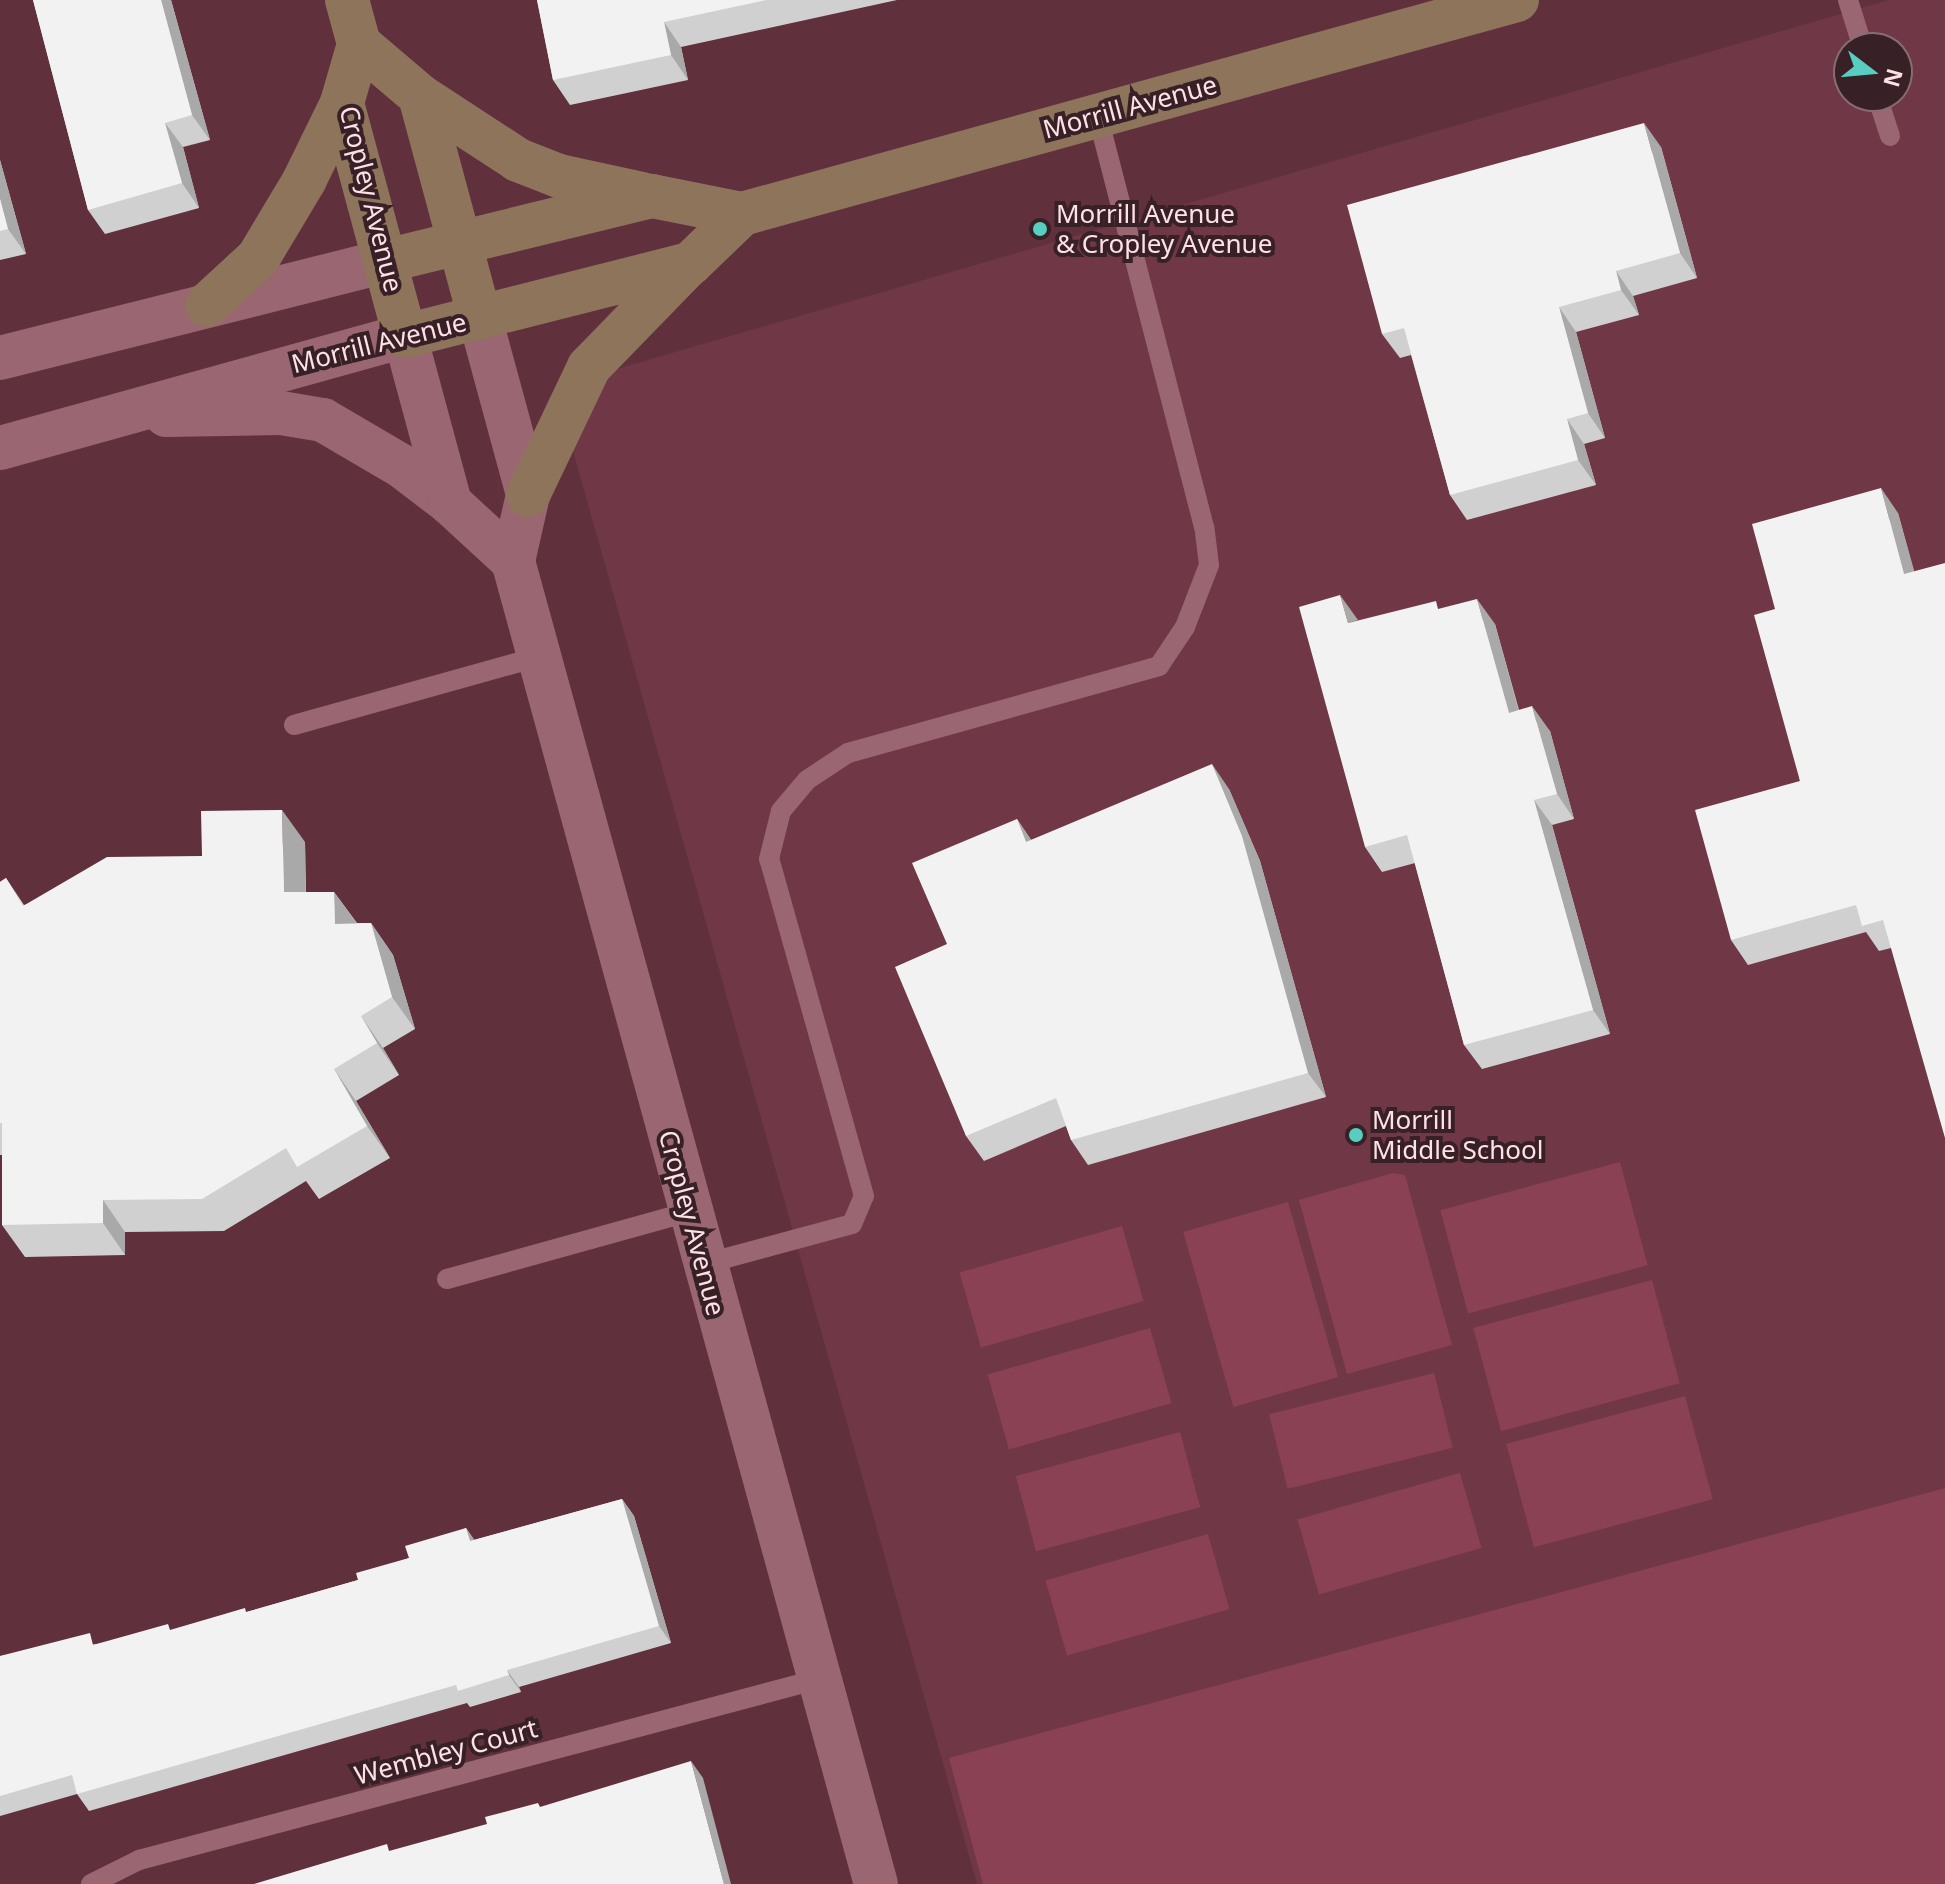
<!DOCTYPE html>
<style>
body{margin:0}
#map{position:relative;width:1945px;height:1884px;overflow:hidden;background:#60313d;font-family:"Noto Sans",sans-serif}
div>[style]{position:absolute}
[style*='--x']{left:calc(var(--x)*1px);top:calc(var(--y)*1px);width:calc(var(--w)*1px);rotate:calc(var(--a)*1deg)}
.built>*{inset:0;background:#703846}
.green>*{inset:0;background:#8a4154;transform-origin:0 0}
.service>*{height:20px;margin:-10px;padding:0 10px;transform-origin:10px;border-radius:10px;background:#9a6671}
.tertiary>*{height:44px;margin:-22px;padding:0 22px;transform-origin:22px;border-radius:22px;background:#9a6671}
.secondary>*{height:44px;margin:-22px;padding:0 22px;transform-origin:22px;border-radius:22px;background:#8f745c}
.wall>*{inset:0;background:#d0d0d0}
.shaded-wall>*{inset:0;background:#a9a9a9}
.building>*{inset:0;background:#f2f2f2}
.dots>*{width:22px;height:22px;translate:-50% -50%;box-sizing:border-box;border:4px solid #372126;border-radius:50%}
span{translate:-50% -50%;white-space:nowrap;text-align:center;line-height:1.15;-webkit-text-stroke:8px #372126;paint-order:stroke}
.street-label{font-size:26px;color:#ffe0e6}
.poi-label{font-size:26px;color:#ffe0e6}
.left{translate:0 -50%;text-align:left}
.north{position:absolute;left:1833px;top:32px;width:80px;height:80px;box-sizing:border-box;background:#372126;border:2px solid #876d73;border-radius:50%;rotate:106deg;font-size:22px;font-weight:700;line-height:32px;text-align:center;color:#ffe0e6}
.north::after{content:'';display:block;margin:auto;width:28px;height:36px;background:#58cec0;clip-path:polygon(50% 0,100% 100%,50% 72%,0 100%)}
</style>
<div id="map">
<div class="built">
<i style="clip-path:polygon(evenodd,1889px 0,1945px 0,1945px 1884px,977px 1884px,555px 387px,1889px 0,1849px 48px,1897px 48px,1897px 96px,1849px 96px,1849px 48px)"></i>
</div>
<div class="green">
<i style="left:1620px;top:1162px;width:107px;height:186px;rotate:75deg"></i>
<i style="clip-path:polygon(1393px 1173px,1405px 1175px,1452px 1345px,1347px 1374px,1299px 1200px)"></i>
<i style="left:1288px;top:1202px;width:182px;height:109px;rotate:74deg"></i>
<i style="left:1122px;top:1226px;width:78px;height:169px;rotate:74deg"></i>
<i style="left:1652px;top:1280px;width:107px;height:185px;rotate:75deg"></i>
<i style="left:1150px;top:1328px;width:78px;height:169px;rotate:74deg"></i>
<i style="left:1434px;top:1373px;width:77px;height:170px;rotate:76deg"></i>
<i style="left:1685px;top:1396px;width:107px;height:185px;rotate:75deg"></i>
<i style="left:1180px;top:1432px;width:78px;height:170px;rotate:75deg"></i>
<i style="left:1460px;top:1473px;width:78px;height:169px;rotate:74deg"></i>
<i style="clip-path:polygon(1945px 1488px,1945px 1884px,983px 1884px,949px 1758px)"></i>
<i style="left:1208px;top:1534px;width:78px;height:169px;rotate:74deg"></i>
</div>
<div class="service">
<i style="--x:1848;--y:0;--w:50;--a:72.6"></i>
<i style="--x:1877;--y:96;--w:42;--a:72"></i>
<i style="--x:294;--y:725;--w:253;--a:-15.6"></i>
<i style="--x:704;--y:1264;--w:153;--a:-15.1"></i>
<i style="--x:852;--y:1224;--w:30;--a:-67"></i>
<i style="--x:864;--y:1196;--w:350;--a:-105.7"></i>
<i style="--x:769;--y:859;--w:49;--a:-76"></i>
<i style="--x:781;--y:811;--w:40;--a:-50"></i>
<i style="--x:807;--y:780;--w:49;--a:-33.4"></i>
<i style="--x:848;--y:753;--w:323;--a:-15.6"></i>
<i style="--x:1159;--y:666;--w:47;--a:-56.3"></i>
<i style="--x:1185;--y:627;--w:66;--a:-68.8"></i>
<i style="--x:1209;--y:565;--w:38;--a:-97"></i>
<i style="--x:1204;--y:527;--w:424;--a:-104.5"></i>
<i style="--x:447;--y:1279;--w:251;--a:-15.5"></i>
<i style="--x:91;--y:1884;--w:54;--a:-26.6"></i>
<i style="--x:139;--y:1860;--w:704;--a:-14.91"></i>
</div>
<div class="tertiary">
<i style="--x:480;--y:318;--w:183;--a:74.8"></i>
<i style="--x:528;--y:495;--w:68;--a:102.8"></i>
<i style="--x:513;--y:561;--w:1372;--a:74.66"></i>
<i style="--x:0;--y:358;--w:397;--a:-14.1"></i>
<i style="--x:166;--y:415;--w:115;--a:-1"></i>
<i style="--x:281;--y:413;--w:43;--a:9.5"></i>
<i style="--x:323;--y:420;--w:93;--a:30.4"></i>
<i style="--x:403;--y:467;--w:59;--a:37.5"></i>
<i style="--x:0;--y:448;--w:420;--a:-15.5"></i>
<i style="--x:405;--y:336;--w:173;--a:74.9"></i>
<i style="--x:450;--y:503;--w:86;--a:42.6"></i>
</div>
<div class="secondary">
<i style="--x:347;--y:0;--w:46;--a:74.7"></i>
<i style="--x:359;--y:44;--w:61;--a:106.1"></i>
<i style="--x:342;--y:103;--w:241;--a:74.9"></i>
<i style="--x:405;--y:336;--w:294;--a:-14.2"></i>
<i style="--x:690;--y:264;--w:72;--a:-43.9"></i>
<i style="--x:359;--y:44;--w:80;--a:40.4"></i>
<i style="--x:420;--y:96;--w:230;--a:74.9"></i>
<i style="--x:420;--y:96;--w:117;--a:33.1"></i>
<i style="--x:518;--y:160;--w:44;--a:21.3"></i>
<i style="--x:559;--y:176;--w:85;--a:12.2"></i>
<i style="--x:385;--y:261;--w:275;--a:-13.7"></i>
<i style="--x:652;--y:196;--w:92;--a:11.3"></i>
<i style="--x:742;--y:214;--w:804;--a:-15.44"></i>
<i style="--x:207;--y:305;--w:69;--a:-42.7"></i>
<i style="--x:258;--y:258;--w:90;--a:-59.1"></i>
<i style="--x:304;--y:181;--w:87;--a:-64"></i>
<i style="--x:528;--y:495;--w:142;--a:-64.5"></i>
<i style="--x:589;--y:367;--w:144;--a:-45.8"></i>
</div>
<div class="wall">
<i style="clip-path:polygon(33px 0,171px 0,210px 140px,183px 147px,199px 208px,105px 234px,88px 210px)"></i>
<i style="clip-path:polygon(537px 0,897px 0,681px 47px,688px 80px,570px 105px,553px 80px)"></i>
<i style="clip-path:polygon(1661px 147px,1697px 278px,1633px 296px,1639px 315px,1576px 332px,1605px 438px,1584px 444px,1596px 485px,1467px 520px,1450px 495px,1411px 355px,1400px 358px,1382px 334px)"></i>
<i style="clip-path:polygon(0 160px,26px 254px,0 260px)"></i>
<i style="clip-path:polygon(1898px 513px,1914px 572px,1891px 948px,1879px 951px,1866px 932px,1748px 965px,1731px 940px,1800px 781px,1775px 609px)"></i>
<i style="clip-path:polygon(1441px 609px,1495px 624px,1519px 710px,1550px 731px,1574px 819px,1552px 825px,1610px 1034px,1482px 1069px,1464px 1045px,1415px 863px,1382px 872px,1365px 847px)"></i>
<i style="clip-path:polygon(1229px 789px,1260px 861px,1326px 1097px,1088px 1165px,1071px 1140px,1066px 1126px,984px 1161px,966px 1136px,947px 944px,1017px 819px,1031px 840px)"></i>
<i style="clip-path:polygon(305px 842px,306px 892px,334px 892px,357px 923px,371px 923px,393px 955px,415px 1029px,383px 1048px,399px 1075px,356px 1101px,390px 1158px,319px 1199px,306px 1181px,224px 1231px,125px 1232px,125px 1255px,25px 1257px,2px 1225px,2px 1155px,0 1155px,0 882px,6px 878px,24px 905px,202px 856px)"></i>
<i style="clip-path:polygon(622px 1499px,634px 1516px,671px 1643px,519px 1687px,521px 1692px,470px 1707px,467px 1703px,89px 1811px,77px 1794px,0 1816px,0 1656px,97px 1644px,172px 1630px,247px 1612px,358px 1580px,409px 1558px,466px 1528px,474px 1540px)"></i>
</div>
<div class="shaded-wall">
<i style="clip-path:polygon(161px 0,171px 0,210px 140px,192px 115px)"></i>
<i style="clip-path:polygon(664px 22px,681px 47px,688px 80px,671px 55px)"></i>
<i style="clip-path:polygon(165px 123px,183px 147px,199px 208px,182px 183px)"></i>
<i style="clip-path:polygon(1644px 123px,1661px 147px,1697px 278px,1680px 253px)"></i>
<i style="clip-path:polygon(0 160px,26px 254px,8px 229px,0 199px)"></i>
<i style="clip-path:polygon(1616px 271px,1633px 296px,1639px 315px,1621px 290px)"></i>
<i style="clip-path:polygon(1559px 307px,1576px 332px,1605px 438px,1588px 413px)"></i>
<i style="clip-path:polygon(1567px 419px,1584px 444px,1596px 485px,1578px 460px)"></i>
<i style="clip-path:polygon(1881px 488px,1898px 513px,1922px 599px,1904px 574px)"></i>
<i style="clip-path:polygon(1340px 595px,1358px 620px,1348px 623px)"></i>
<i style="clip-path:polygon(1477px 599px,1495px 624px,1526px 738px,1509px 713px)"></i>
<i style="clip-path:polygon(1532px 706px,1550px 731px,1574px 819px,1557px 794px)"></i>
<i style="clip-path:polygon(1212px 764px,1229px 789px,1260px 861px,1326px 1097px,1308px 1073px)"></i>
<i style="clip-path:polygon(1534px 800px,1552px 825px,1610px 1034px,1593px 1010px)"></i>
<i style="clip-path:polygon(282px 810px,305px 842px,306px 924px,284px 892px)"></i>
<i style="clip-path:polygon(1017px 819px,1034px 844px,1026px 842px)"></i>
<i style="clip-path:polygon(334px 892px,357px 924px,335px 924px)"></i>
<i style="clip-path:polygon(371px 923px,393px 955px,415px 1029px,392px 997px)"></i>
<i style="clip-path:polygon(361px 1016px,383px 1048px,399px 1075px,377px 1043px)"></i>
<i style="clip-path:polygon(334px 1069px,356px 1101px,390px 1158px,367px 1126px)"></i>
<i style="clip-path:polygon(103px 1200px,125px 1232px,125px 1255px,103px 1223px)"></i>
<i style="clip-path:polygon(622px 1499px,634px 1516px,671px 1643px,659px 1626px)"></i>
<i style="clip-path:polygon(466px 1528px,478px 1545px,470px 1541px)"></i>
<i style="clip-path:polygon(507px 1670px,519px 1687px,521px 1692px,509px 1675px)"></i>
<i style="clip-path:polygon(691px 1761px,703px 1778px,731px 1884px,724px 1884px)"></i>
</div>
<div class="building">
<i style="clip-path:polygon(33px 0,161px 0,192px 115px,165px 123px,182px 183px,88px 210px)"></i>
<i style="clip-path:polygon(537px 0,766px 0,664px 22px,671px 55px,553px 80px)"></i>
<i style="clip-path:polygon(1644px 123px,1680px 253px,1616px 271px,1621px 290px,1559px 307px,1588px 413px,1567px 419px,1578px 460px,1450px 495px,1404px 328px,1382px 334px,1347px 205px)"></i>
<i style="clip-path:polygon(0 199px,8px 229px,0 231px)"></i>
<i style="clip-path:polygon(1881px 488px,1904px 574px,1945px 563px,1945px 1138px,1883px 920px,1862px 926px,1856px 905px,1731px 940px,1695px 810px,1800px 781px,1754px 615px,1775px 609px,1752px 524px)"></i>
<i style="clip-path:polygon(1340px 595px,1348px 623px,1436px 601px,1438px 609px,1477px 599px,1509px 713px,1532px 706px,1557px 794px,1534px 800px,1593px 1010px,1464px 1045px,1407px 835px,1365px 847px,1299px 607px)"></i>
<i style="clip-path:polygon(1212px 764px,1242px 836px,1308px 1073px,1071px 1140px,1056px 1098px,966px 1136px,895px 967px,947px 944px,912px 863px,1017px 819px,1026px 842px)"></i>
<i style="clip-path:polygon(282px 810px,284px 892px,334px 892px,335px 924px,371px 923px,392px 997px,361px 1016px,377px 1043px,334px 1069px,367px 1126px,297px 1167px,286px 1148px,202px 1199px,103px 1200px,103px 1223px,2px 1225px,2px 1123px,0 1123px,0 882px,6px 878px,23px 906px,107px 857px,202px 856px,201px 811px)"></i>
<i style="clip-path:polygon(622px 1499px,659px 1626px,507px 1670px,509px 1675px,458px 1691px,456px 1685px,77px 1794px,72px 1775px,0 1796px,0 1656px,90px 1633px,93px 1645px,168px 1624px,170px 1630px,245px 1608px,246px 1612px,358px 1580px,356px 1573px,409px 1558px,405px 1546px,466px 1528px,470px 1541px)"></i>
<i style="clip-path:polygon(691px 1761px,724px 1884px,254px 1884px,387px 1844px,389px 1851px,487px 1824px,485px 1817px,538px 1803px,540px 1807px)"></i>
</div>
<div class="dots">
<i style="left:1040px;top:229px;background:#58cec0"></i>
<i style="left:1356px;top:1135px;background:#58cec0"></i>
</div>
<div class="street-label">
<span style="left:1130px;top:107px;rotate:-15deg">Morrill Avenue</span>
<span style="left:371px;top:199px;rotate:76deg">Cropley Avenue</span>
<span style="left:379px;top:343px;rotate:-14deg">Morrill Avenue</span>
<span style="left:692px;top:1223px;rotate:75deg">Cropley Avenue</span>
<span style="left:446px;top:1752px;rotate:-15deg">Wembley Court</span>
</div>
<div class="poi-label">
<span class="left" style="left:1056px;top:229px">Morrill Avenue<br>&amp; Cropley Avenue</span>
<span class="left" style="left:1372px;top:1135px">Morrill<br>Middle School</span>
</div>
<div class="north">N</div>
</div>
